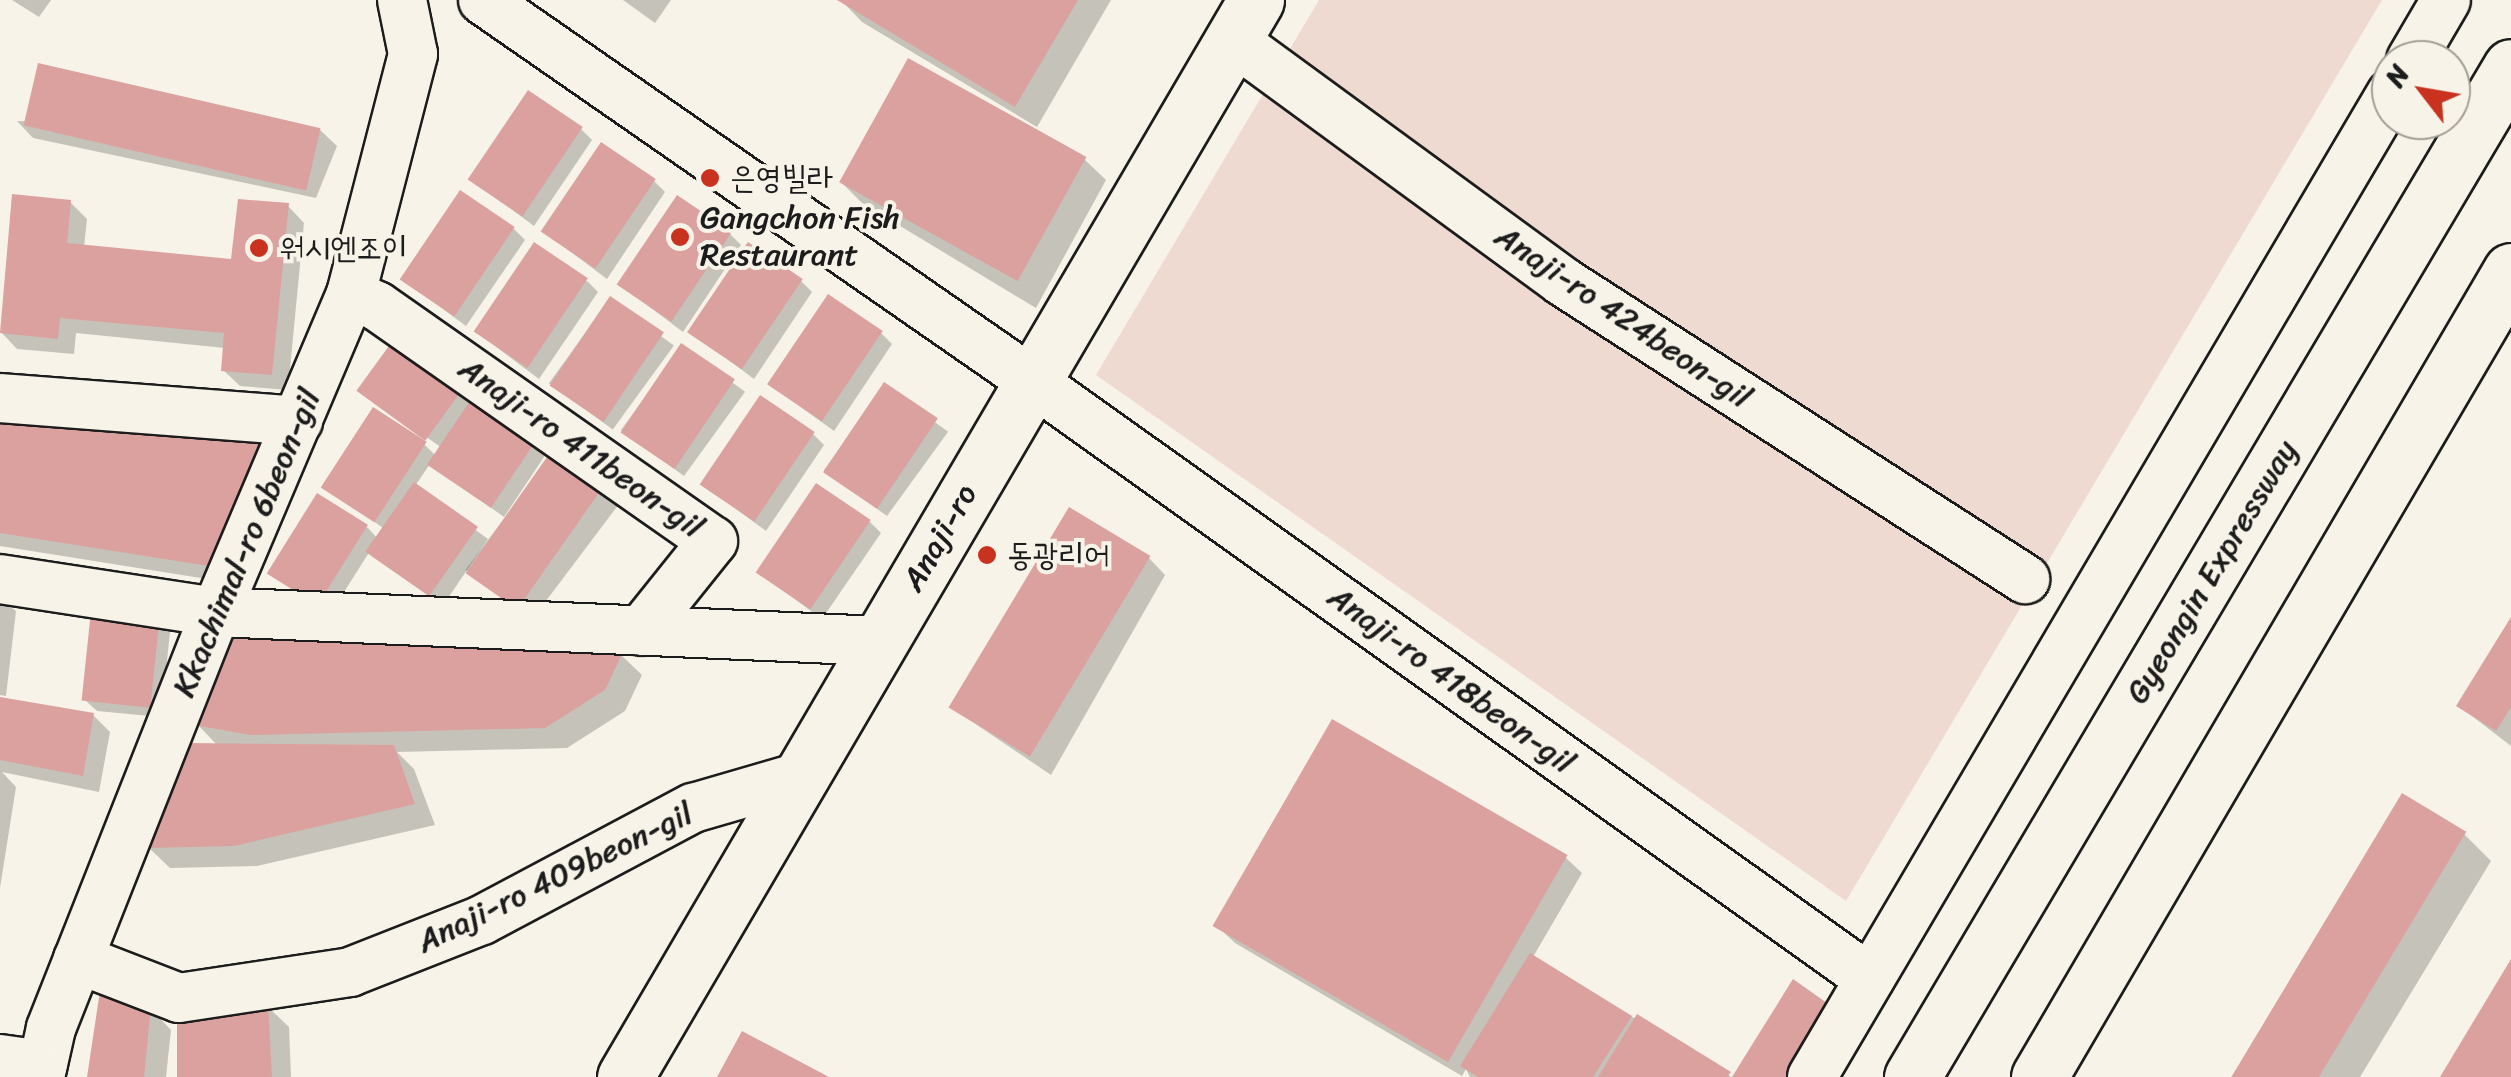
<!DOCTYPE html>
<meta charset="utf-8">
<style>
body{margin:0}
#map{position:relative;width:2511px;height:1077px;overflow:hidden;background:#f7f3e8;font-family:Sriracha,"Poor Story",sans-serif}
div>[style]{position:absolute}
[style*='--x']{left:calc(var(--x)*1px);top:calc(var(--y)*1px);width:calc(var(--w)*1px);rotate:calc(var(--a)*1deg)}
.built>*{inset:0;background:#efdad2}
.shadow>*{inset:0;background:#0003;transform-origin:0 0}
.building>*{inset:0;background:#dba19e;transform-origin:0 0}
.roads{filter:drop-shadow(2px 0 #1c1c1c) drop-shadow(-2px 0 #1c1c1c) drop-shadow(0 2px #1c1c1c) drop-shadow(0 -2px #1c1c1c)}
.street>*{height:48px;margin:-24px;padding:0 24px;transform-origin:24px;border-radius:24px;background:#f7f3e8}
.primary>*{height:55px;margin:-27.5px;padding:0 27.5px;transform-origin:27.5px;border-radius:27.5px;background:#f7f3e8}
.highway>*{height:55px;margin:-27.5px;padding:0 27.5px;transform-origin:27.5px;border-radius:27.5px;background:#f7f3e8}
.dots>*{width:28px;height:28px;translate:-50% -50%;box-sizing:border-box;border:5px solid #f7f3e8;border-radius:50%}
span{translate:-50% -50%;white-space:nowrap;text-align:center;line-height:1.15;-webkit-text-stroke:8px #f7f3e8;paint-order:stroke}
.poi-label{font-size:32px;color:#1c1c1c}
.left{translate:0 -50%;text-align:left}
.street-label{font-size:32px;color:#1c1c1c}
.north{position:absolute;left:2371px;top:40px;width:100px;height:100px;box-sizing:border-box;background:#f7f3e8;border:2px solid #9f9d96;border-radius:50%;rotate:301deg;font-size:28px;font-weight:700;line-height:40px;text-align:center;color:#1c1c1c}
.north::after{content:'';display:block;margin:auto;width:35px;height:45px;background:#c8321e;clip-path:polygon(50% 0,100% 100%,50% 72%,0 100%)}
</style>
<div id="map">
<div class="built">
<i style="clip-path:polygon(1319px 0,2382px 0,1846px 901px,1096px 375px)"></i>
</div>
<div class="shadow">
<i style="clip-path:polygon(12px 0,51px 0,39px 17px)"></i>
<i style="clip-path:polygon(623px 0,671px 0,655px 23px)"></i>
<i style="clip-path:polygon(841px 0,1111px 0,1037px 127px,862px 22px)"></i>
<i style="clip-path:polygon(17px 121px,320px 130px,337px 146px,316px 198px,33px 138px)"></i>
<i style="clip-path:polygon(581px 129px,592px 140px,534px 226px,469px 178px)"></i>
<i style="clip-path:polygon(1084px 159px,1106px 180px,1036px 308px,862px 203px,841px 182px)"></i>
<i style="clip-path:polygon(654px 181px,665px 192px,607px 279px,543px 231px)"></i>
<i style="clip-path:polygon(70px 202px,87px 219px,84px 247px,234px 262px,288px 206px,304px 223px,288px 390px,240px 386px,223px 370px,225px 348px,76px 333px,74px 354px,17px 349px,1px 332px)"></i>
<i style="clip-path:polygon(514px 229px,525px 240px,466px 326px,402px 279px)"></i>
<i style="clip-path:polygon(730px 234px,741px 245px,683px 332px,619px 284px)"></i>
<i style="clip-path:polygon(587px 281px,598px 292px,539px 379px,475px 331px)"></i>
<i style="clip-path:polygon(801px 281px,812px 292px,754px 379px,690px 331px)"></i>
<i style="left:610px;top:299px;width:79px;height:104px;rotate:36deg"></i>
<i style="clip-path:polygon(881px 333px,892px 344px,834px 431px,769px 384px)"></i>
<i style="clip-path:polygon(394px 343px,548px 451px,504px 517px,430px 464px,415px 486px,488px 539px,444px 604px,370px 551px,330px 614px,270px 574px,367px 527px,379px 540px,386px 530px,326px 488px,424px 444px,437px 457px,442px 448px,362px 392px)"></i>
<i style="left:682px;top:346px;width:78px;height:104px;rotate:36deg"></i>
<i style="left:885px;top:386px;width:78px;height:104px;rotate:36deg"></i>
<i style="clip-path:polygon(0 420px,265px 445px,232px 583px,0 546px)"></i>
<i style="clip-path:polygon(813px 434px,824px 445px,766px 531px,702px 484px)"></i>
<i style="left:555px;top:451px;width:83px;height:149px;rotate:37deg"></i>
<i style="clip-path:polygon(870px 522px,881px 533px,822px 619px,758px 572px)"></i>
<i style="clip-path:polygon(1149px 558px,1165px 575px,1051px 775px,955px 710px)"></i>
<i style="clip-path:polygon(0 600px,16px 611px,6px 696px,0 695px)"></i>
<i style="clip-path:polygon(159px 620px,170px 632px,161px 717px,97px 711px,85px 700px)"></i>
<i style="clip-path:polygon(2511px 622px,2511px 746px,2459px 706px)"></i>
<i style="clip-path:polygon(621px 655px,642px 675px,625px 711px,567px 748px,397px 752px,414px 769px,435px 825px,257px 866px,170px 868px,149px 848px,218px 746px,197px 724px)"></i>
<i style="clip-path:polygon(0 700px,93px 715px,110px 732px,99px 792px,2px 772px,16px 787px,0 888px)"></i>
<i style="clip-path:polygon(2464px 834px,2491px 861px,2360px 1077px,2231px 1077px)"></i>
<i style="clip-path:polygon(1565px 857px,1582px 873px,1533px 957px,1732px 1077px,1470px 1077px,1466px 1069px,1462px 1076px,1235px 943px,1218px 927px)"></i>
<i style="clip-path:polygon(267px 1006px,289px 1027px,291px 1077px,179px 1077px)"></i>
<i style="clip-path:polygon(150px 1008px,171px 1030px,166px 1077px,89px 1077px)"></i>
</div>
<div class="building">
<i style="clip-path:polygon(837px 0,1078px 0,1015px 107px)"></i>
<i style="left:908px;top:58px;width:204px;height:142px;rotate:29deg"></i>
<i style="left:38px;top:63px;width:290px;height:64px;rotate:13deg"></i>
<i style="left:528px;top:90px;width:66px;height:108px;rotate:34deg"></i>
<i style="left:601px;top:142px;width:66px;height:108px;rotate:34deg"></i>
<i style="left:460px;top:190px;width:66px;height:108px;rotate:34deg"></i>
<i style="clip-path:polygon(12px 194px,71px 200px,67px 243px,231px 259px,238px 199px,289px 203px,272px 375px,221px 371px,224px 333px,60px 318px,58px 339px,0 333px)"></i>
<i style="left:677px;top:195px;width:66px;height:108px;rotate:34deg"></i>
<i style="left:534px;top:242px;width:65px;height:108px;rotate:34deg"></i>
<i style="left:748px;top:242px;width:66px;height:109px;rotate:34deg"></i>
<i style="left:828px;top:294px;width:66px;height:109px;rotate:34deg"></i>
<i style="left:610px;top:296px;width:65px;height:108px;rotate:34deg"></i>
<i style="left:394px;top:339px;width:85px;height:64px;rotate:36deg"></i>
<i style="left:681px;top:343px;width:65px;height:108px;rotate:34deg"></i>
<i style="left:884px;top:382px;width:65px;height:109px;rotate:34deg"></i>
<i style="left:474px;top:395px;width:77px;height:84px;rotate:34deg"></i>
<i style="left:760px;top:395px;width:66px;height:108px;rotate:34deg"></i>
<i style="left:373px;top:407px;width:64px;height:96px;rotate:33deg"></i>
<i style="clip-path:polygon(0 417px,266px 443px,215px 567px,0 533px)"></i>
<i style="left:554px;top:447px;width:63px;height:154px;rotate:35deg"></i>
<i style="left:414px;top:482px;width:78px;height:85px;rotate:35deg"></i>
<i style="left:816px;top:483px;width:66px;height:108px;rotate:34deg"></i>
<i style="left:317px;top:493px;width:60px;height:95px;rotate:32deg"></i>
<i style="left:1069px;top:507px;width:95px;height:234px;rotate:31deg"></i>
<i style="left:91px;top:611px;width:69px;height:90px;rotate:6deg"></i>
<i style="clip-path:polygon(2511px 617px,2511px 707px,2496px 731px,2456px 706px)"></i>
<i style="clip-path:polygon(233px 628px,623px 652px,605px 690px,545px 728px,251px 735px,194px 725px)"></i>
<i style="clip-path:polygon(0 697px,94px 713px,83px 776px,0 760px)"></i>
<i style="left:1332px;top:719px;width:272px;height:239px;rotate:30deg"></i>
<i style="clip-path:polygon(187px 743px,394px 745px,415px 804px,234px 846px,146px 848px)"></i>
<i style="left:2402px;top:793px;width:75px;height:333px;rotate:31deg"></i>
<i style="clip-path:polygon(1530px 953px,1632px 1016px,1593px 1077px,1478px 1077px,1460px 1066px)"></i>
<i style="clip-path:polygon(2511px 959px,2511px 1077px,2440px 1077px)"></i>
<i style="clip-path:polygon(1793px 979px,1834px 1008px,1793px 1077px,1732px 1077px)"></i>
<i style="clip-path:polygon(100px 991px,151px 1006px,144px 1077px,87px 1077px)"></i>
<i style="clip-path:polygon(268px 1003px,272px 1077px,177px 1077px,177px 1013px)"></i>
<i style="clip-path:polygon(1637px 1014px,1731px 1072px,1727px 1077px,1598px 1077px)"></i>
<i style="clip-path:polygon(742px 1031px,829px 1077px,717px 1077px)"></i>
</div>
<div class="roads">
<div class="street">
<i style="--x:483;--y:0;--w:668;--a:34.76"></i>
<i style="--x:1032;--y:381;--w:1029;--a:35.51"></i>
<i style="--x:1233;--y:40;--w:408;--a:36.2"></i>
<i style="--x:1562;--y:281;--w:551;--a:32.77"></i>
<i style="--x:2411;--y:60;--w:69;--a:-59.7"></i>
<i style="--x:351;--y:294;--w:29;--a:25"></i>
<i style="--x:377;--y:306;--w:410;--a:35"></i>
<i style="--x:713;--y:541;--w:115;--a:128.7"></i>
<i style="--x:0;--y:398;--w:299;--a:4.4"></i>
<i style="--x:0;--y:579;--w:219;--a:8.7"></i>
<i style="--x:216;--y:612;--w:664;--a:2.5"></i>
<i style="--x:78;--y:959;--w:108;--a:21.1"></i>
<i style="--x:179;--y:998;--w:173;--a:-8.6"></i>
<i style="--x:350;--y:972;--w:142;--a:-21.5"></i>
<i style="--x:482;--y:920;--w:239;--a:-28"></i>
<i style="--x:693;--y:808;--w:111;--a:-16.2"></i>
<i style="--x:0;--y:1059;--w:43;--a:7.9"></i>
<i style="--x:40;--y:1077;--w:50;--a:-77.3"></i>
<i style="--x:51;--y:1028;--w:448;--a:-68.4"></i>
<i style="--x:216;--y:612;--w:345;--a:-67"></i>
<i style="--x:351;--y:294;--w:248;--a:-75.5"></i>
<i style="--x:413;--y:54;--w:55;--a:-101.5"></i>
<i style="--x:1812;--y:1077;--w:1141;--a:-59.5"></i>
</div>
<div class="primary">
<i style="--x:625;--y:1077;--w:1248;--a:-59.63"></i>
</div>
<div class="highway">
<i style="--x:1912;--y:1077;--w:1174;--a:-59.33"></i>
<i style="--x:2039;--y:1077;--w:934;--a:-59.65"></i>
</div>
</div>
<div class="dots">
<i style="left:710px;top:178px;background:#c8321e"></i>
<i style="left:680px;top:237px;background:#c8321e"></i>
<i style="left:259px;top:248px;background:#c8321e"></i>
<i style="left:987px;top:555px;background:#c8321e"></i>
</div>
<div class="poi-label">
<span class="left" style="left:730px;top:178px">은영빌라</span>
<span class="left" style="left:700px;top:237px">Gangchon Fish<br>Restaurant</span>
<span class="left" style="left:279px;top:248px">워시엔조이</span>
<span class="left" style="left:1007px;top:555px">동광리어</span>
</div>
<div class="street-label">
<span style="left:1623px;top:317px;rotate:34deg">Anaji-ro 424beon-gil</span>
<span style="left:581px;top:448px;rotate:35deg">Anaji-ro 411beon-gil</span>
<span style="left:940px;top:538px;rotate:-60deg">Anaji-ro</span>
<span style="left:247px;top:543px;rotate:-67deg">Kkachimal-ro 6beon-gil</span>
<span style="left:2212px;top:572px;rotate:-59deg">Gyeongin Expressway</span>
<span style="left:1451px;top:680px;rotate:36deg">Anaji-ro 418beon-gil</span>
<span style="left:555px;top:878px;rotate:-26deg">Anaji-ro 409beon-gil</span>
</div>
<div class="north">N</div>
</div>
